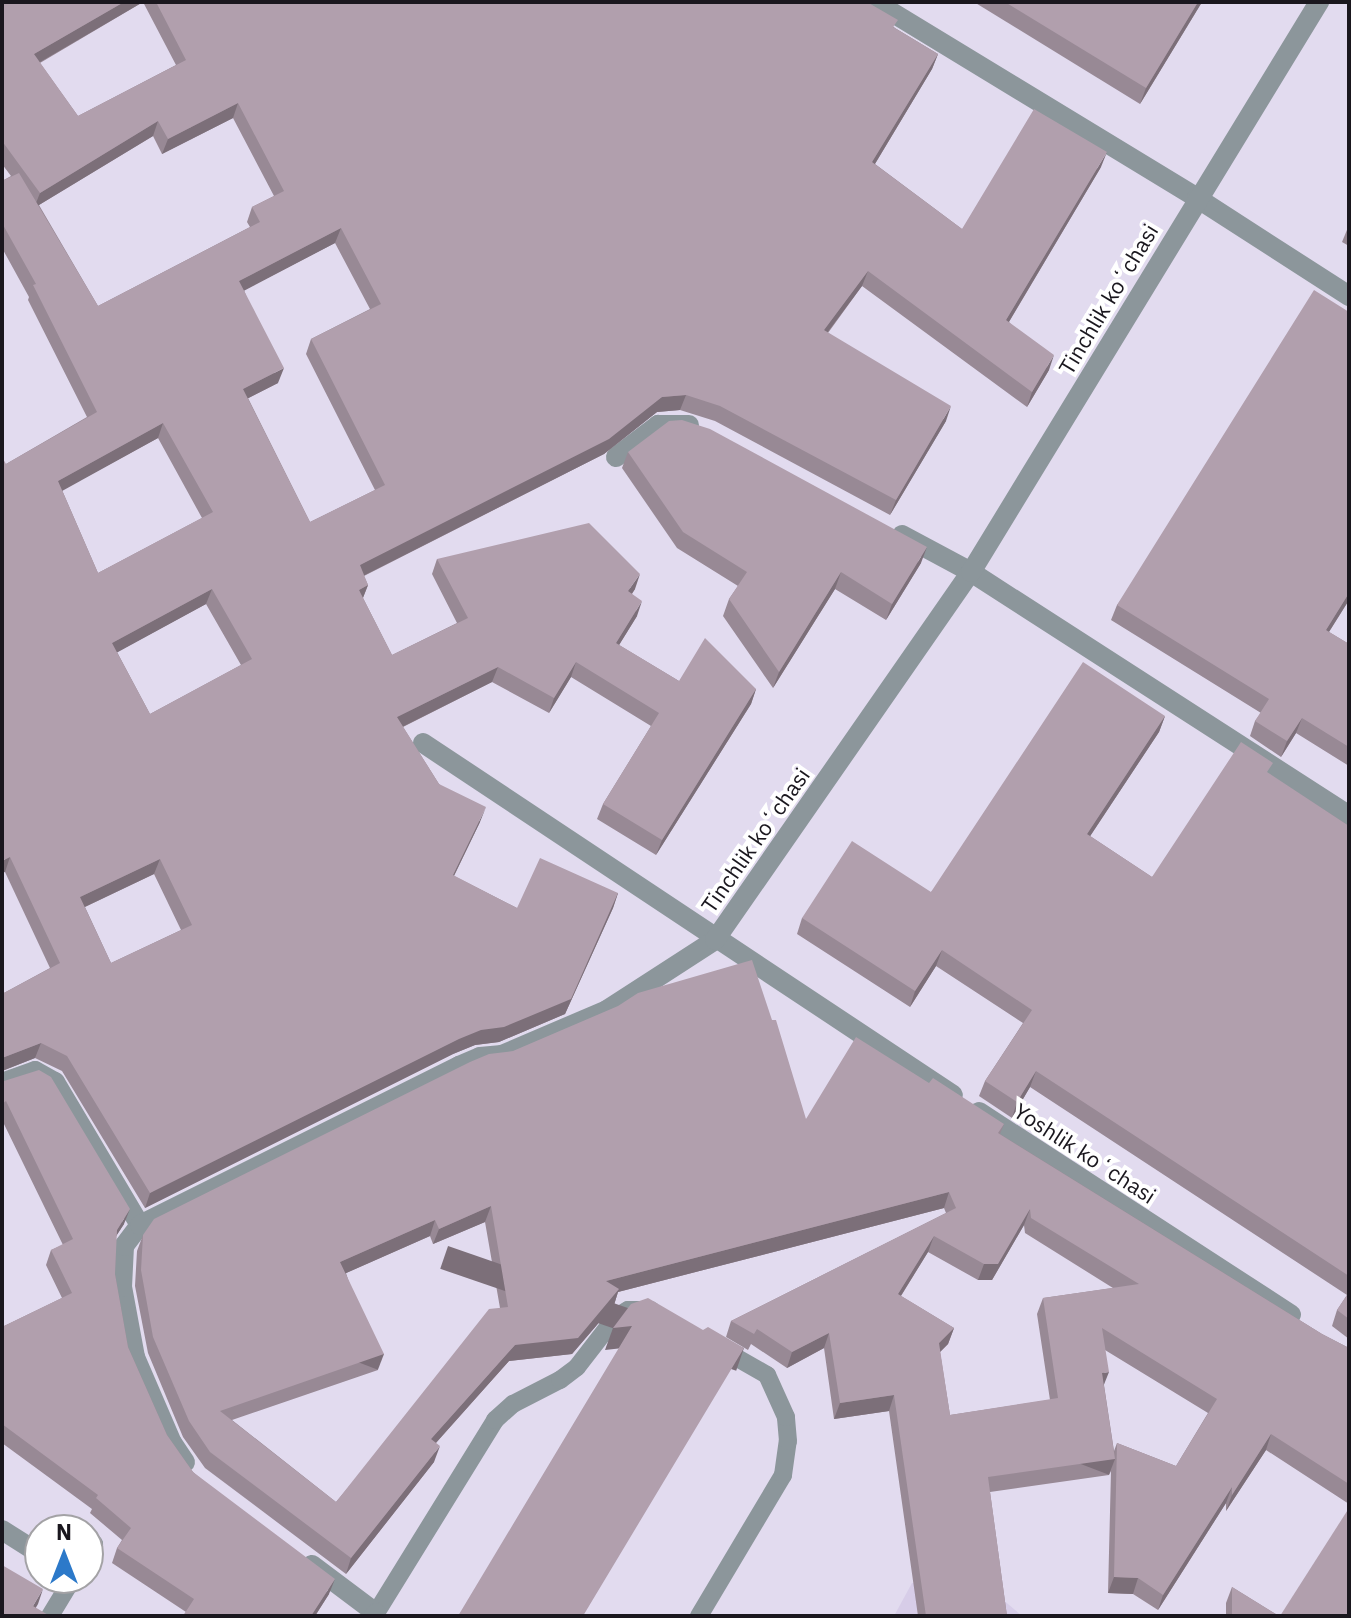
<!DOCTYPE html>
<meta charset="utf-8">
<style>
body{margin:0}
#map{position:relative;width:1351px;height:1618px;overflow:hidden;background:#e2dbef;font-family:"IBM Plex Sans",sans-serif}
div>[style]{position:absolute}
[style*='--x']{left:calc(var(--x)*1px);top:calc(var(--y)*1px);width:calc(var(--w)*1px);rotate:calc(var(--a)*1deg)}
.built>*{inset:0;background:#d7cde8}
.service>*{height:18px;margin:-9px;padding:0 9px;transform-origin:9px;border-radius:9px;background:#8c969b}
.minor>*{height:20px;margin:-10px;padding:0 10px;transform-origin:10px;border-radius:10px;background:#8c969b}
.wall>*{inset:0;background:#988995}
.shaded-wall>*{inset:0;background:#7c6f79;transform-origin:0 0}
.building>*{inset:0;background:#b19fad}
span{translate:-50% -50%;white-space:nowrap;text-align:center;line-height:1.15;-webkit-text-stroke:8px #fff;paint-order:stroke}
.street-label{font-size:22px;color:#1a171e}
.frame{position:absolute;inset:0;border:4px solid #1a171e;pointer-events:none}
.north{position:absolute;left:24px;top:1514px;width:80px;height:80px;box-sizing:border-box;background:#fff;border:2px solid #a3a2a5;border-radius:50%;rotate:0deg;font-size:22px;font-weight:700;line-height:32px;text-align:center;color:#1a171e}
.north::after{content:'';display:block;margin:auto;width:28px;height:36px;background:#2c79c9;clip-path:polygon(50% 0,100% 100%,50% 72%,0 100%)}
</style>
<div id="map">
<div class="built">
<i style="clip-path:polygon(981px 1581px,1022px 1616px,894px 1616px,912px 1583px)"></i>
</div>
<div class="service">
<i style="--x:88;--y:1554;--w:12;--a:-59"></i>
<i style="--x:376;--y:1613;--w:227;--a:-58.3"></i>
<i style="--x:495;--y:1420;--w:24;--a:-42"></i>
<i style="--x:513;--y:1404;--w:53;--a:-27.1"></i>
<i style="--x:560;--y:1380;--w:21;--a:-37"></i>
<i style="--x:577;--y:1367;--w:62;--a:-52.2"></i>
<i style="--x:615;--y:1318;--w:15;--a:-32"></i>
<i style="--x:628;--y:1310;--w:23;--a:0"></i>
<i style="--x:50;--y:1616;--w:44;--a:-58.8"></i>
<i style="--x:699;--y:1616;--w:164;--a:-59.2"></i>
<i style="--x:783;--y:1475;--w:34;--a:-82"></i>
<i style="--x:788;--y:1441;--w:24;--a:-95"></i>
<i style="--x:786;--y:1417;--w:46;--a:-114.3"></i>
<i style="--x:767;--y:1375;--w:56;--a:-150.3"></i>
</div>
<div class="minor">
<i style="--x:875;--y:2;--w:377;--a:31.3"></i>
<i style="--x:1197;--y:198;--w:181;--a:32.8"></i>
<i style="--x:616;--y:457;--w:53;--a:-37.3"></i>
<i style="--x:658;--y:425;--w:31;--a:0"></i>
<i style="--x:902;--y:535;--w:78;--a:28.2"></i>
<i style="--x:971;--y:572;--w:450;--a:32.8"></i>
<i style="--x:423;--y:743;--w:636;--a:33.59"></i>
<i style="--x:2;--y:1083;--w:35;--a:-20"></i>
<i style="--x:35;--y:1071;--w:23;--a:29"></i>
<i style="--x:55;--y:1082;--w:166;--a:59.3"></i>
<i style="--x:979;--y:1112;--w:372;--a:33"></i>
<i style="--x:185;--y:1462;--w:23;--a:-124"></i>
<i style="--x:172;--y:1443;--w:94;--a:-113.3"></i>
<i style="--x:135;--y:1357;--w:71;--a:-100.5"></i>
<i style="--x:122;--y:1287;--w:41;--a:-87.2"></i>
<i style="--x:124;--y:1246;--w:26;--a:-53"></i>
<i style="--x:140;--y:1225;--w:356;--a:-26.5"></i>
<i style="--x:459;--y:1066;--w:23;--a:-23"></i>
<i style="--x:480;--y:1057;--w:22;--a:-5"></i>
<i style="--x:502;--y:1055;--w:114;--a:-23.2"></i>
<i style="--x:607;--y:1010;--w:129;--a:-32.9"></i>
<i style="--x:715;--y:940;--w:448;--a:-55.2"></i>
<i style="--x:971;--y:572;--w:668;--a:-58.59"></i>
<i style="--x:2;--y:1530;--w:45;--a:32.3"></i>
<i style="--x:312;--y:1565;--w:80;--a:36.9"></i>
<i style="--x:376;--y:1613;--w:4;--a:124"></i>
</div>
<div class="wall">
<i style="clip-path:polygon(evenodd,2px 2px,867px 2px,895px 28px,938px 54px,932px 69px,875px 164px,962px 229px,1101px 167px,1009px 322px,1049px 370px,1027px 407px,862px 286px,828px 333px,946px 421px,890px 515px,715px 421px,680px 410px,657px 412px,604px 454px,364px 576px,368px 585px,363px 598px,392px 655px,457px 623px,432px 574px,437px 559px,635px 589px,632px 594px,637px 616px,619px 645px,679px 681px,756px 689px,751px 704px,656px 855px,597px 819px,603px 804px,651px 726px,571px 677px,549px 713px,492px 682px,403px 727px,439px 784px,480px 822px,454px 876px,517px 908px,618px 893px,613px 908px,565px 1014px,499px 1042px,475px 1045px,453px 1054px,145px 1208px,62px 1071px,35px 1058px,2px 1071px,2px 994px,50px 968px,5px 872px,6px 464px,87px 417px,28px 300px,29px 297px,2px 248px,2px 181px,11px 176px,2px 164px,2px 2px,143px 2px,176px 65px,78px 116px,40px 63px,143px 2px,2px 2px,233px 118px,274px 196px,252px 207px,247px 222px,250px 227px,98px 306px,39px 205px,153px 136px,162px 154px,233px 118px,2px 2px,335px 243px,370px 309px,311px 339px,306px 354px,375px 490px,310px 522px,248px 398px,278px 383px,244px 290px,335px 243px,2px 2px,158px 438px,202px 518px,98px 573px,62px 490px,158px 438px,2px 2px,206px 604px,241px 665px,150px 714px,117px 652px,206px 604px,2px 2px,154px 874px,181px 930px,111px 963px,85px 907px,154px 874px)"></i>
<i style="clip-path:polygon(974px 2px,1202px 2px,1140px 104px)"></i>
<i style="clip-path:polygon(1349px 225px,1349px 246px,1342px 242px)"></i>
<i style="clip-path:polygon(1349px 312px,1349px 600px,1329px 632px,1349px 644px,1349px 766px,1296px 733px,1281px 757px,1250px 736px,1255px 721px,1261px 713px,1111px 620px,1117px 605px)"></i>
<i style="clip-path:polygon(628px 452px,921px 563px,886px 620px,835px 589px,773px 688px,723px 616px,729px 599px,738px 586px,677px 548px,622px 468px)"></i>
<i style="clip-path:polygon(1165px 716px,1159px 732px,1090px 836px,1152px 877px,1269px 774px,1349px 826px,1349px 1339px,1332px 1326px,1337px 1310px,1347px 1295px,1030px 1087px,1012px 1118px,979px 1096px,985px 1081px,1023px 1023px,936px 966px,910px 1007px,797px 934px,802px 918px,931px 892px)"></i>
<i style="clip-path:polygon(2px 1079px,124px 1224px,116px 1236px,115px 1274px,128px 1347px,167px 1435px,193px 1472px,329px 1594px,315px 1616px,183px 1616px,186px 1612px,112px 1563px,117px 1548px,122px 1540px,90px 1513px,92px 1509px,2px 1443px,2px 1327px,62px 1298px,46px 1265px,51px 1250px,63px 1245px,2px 1120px)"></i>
<i style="clip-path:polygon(evenodd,929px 1083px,1004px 1124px,1000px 1134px,1322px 1334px,1349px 1348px,1349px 1504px,1266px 1450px,1226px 1511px,1226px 1503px,1158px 1610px,1133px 1594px,1108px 1593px,1111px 1471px,1109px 1475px,990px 1492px,1007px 1616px,918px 1616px,889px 1411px,834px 1419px,824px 1348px,787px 1368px,751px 1344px,748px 1350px,726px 1337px,731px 1321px,946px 1213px,944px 1208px,618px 1292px,614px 1305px,572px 1354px,509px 1361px,436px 1443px,434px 1462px,346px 1574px,205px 1468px,183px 1437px,148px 1353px,135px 1286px,137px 1251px,143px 1235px,806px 1119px,929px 1083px,485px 1222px,500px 1308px,336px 1502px,232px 1420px,378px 1370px,346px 1273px,430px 1236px,433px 1244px,485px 1222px,929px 1083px,1024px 1225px,1025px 1233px,1113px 1288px,1043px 1298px,1037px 1314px,1050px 1400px,950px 1415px,940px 1352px,948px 1344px,954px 1328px,901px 1296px,928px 1252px,978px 1280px,992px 1280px,1024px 1225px,929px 1083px,1105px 1350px,1208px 1413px,1176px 1466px,1117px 1443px,1114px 1451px,1104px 1385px,1105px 1350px)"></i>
<i style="clip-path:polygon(1232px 1587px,1279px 1616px,1226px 1616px,1226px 1603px)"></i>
</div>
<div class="shaded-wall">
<i style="clip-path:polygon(124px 2px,143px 2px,28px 69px,34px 54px)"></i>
<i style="clip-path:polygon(1198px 2px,1202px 2px,1140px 104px,1146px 88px)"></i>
<i style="clip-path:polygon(938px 54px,932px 69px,867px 177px,872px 162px)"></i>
<i style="clip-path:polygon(238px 103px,233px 118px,162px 154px,168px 139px)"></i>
<i style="clip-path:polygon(158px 121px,153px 136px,34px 208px,40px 193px)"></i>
<i style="clip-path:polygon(1107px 152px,1101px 167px,1001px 335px,1006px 320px)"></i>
<i style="clip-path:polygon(341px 228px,335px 243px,234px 296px,239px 281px)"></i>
<i style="clip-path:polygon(868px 271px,862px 286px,818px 345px,824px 330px)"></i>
<i style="clip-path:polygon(1054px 355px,1049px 370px,1027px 407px,1032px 392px)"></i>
<i style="clip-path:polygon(284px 368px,278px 383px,237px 404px,243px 389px)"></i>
<i style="clip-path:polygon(686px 395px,680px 410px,657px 412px,604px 454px,355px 580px,360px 565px,662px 397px)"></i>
<i style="clip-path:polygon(951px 406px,946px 421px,890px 515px,896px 500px)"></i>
<i style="clip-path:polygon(163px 423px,158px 438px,53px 496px,58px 481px)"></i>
<i style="clip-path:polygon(927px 547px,921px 563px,886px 620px,892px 604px)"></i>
<i style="clip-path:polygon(841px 572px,835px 589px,773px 688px,779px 672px)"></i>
<i style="clip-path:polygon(640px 574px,635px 589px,623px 606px,628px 591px)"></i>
<i style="clip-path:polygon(368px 585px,362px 600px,359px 590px)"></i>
<i style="clip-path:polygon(212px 589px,206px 604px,107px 658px,112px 643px)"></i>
<i style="clip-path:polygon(1349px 593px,1349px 600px,1320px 646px,1326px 630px)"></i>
<i style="clip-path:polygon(642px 601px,637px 616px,611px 658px,616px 643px)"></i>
<i style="clip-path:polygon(576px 662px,571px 677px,549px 713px,554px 698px)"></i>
<i style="clip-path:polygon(498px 667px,492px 682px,392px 732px,397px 717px)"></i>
<i style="clip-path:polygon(756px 689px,751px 704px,656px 855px,662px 840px)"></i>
<i style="clip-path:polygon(1165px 716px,1159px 732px,1081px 850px,1087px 834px)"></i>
<i style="clip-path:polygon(1302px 718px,1296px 733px,1281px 757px,1287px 741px)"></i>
<i style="clip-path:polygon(486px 807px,480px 822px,447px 890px,453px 875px)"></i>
<i style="clip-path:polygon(10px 857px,5px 872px,2px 873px,2px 861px)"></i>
<i style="clip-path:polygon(160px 859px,154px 874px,74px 912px,80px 897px)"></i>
<i style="clip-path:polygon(618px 893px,613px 908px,565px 1014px,499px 1042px,475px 1045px,453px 1054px,145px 1208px,150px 1193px)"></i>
<i style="clip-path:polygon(942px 950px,936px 966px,910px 1007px,915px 991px)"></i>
<i style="clip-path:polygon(41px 1043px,35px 1058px,2px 1071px,2px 1058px)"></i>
<i style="clip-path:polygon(1036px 1071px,1030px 1087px,1012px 1118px,1017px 1102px)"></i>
<i style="clip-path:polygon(949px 1192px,944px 1208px,618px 1292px,614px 1305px,572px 1354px,509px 1361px,425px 1455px,431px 1439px,515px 1345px,606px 1281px)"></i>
<i style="clip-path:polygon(491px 1206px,485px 1222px,433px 1244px,439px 1229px)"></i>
<i style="clip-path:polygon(130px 1209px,124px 1224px,111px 1244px,117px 1230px)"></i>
<i style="clip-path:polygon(1030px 1209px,1024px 1225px,992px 1280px,978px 1280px,984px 1264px)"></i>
<i style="clip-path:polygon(435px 1220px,430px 1236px,335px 1278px,340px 1262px)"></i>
<i style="clip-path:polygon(934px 1236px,928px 1252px,892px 1310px,898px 1294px)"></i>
<i style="clip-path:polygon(632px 1326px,623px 1348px,605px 1350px,613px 1328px)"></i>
<i style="clip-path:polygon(954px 1328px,948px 1344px,933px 1359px,939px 1343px)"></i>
<i style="clip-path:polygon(829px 1333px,824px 1348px,787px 1368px,792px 1352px)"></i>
<i style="left:744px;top:1348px;width:24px;height:313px;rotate:109deg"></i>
<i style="left:384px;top:1354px;width:17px;height:174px;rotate:111deg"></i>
<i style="clip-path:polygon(1109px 1372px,1103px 1387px,1102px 1373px)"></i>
<i style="clip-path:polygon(894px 1395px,889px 1411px,834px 1419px,840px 1403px)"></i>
<i style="clip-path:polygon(1271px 1434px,1266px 1450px,1226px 1511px,1232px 1495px)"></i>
<i style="clip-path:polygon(440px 1446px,434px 1462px,346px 1574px,351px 1558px)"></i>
<i style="left:1115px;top:1459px;width:17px;height:128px;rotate:111deg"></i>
<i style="clip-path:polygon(1232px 1487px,1226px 1503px,1158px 1610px,1163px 1595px)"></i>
<i style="clip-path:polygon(1114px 1577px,1138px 1578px,1133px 1594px,1108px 1593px)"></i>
<i style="clip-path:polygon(335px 1579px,329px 1594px,315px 1616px,311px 1616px)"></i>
<i style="clip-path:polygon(43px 1589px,38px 1604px,31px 1616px,33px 1606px)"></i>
</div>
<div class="building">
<i style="clip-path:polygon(evenodd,2px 2px,124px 2px,34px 54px,78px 116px,186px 60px,156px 2px,867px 2px,898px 20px,893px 27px,938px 54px,872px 162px,962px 229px,1034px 109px,1107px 152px,1006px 320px,1054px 355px,1032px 392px,868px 271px,824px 330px,951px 406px,896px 500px,720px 406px,686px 395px,662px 397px,609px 439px,360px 565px,368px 585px,359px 590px,392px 655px,468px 618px,437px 559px,589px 523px,640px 574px,628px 591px,642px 601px,616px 643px,679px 681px,705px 638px,756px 689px,662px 840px,603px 804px,659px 713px,576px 662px,554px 698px,498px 667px,397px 717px,439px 784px,486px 807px,453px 875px,517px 908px,540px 858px,618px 893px,571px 999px,504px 1027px,481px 1030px,459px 1039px,150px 1193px,67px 1056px,41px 1043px,2px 1058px,2px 994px,60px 963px,10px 857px,2px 861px,2px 457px,6px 464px,97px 412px,33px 285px,36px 284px,2px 223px,2px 181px,19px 173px,98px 306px,260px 222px,252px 207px,284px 191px,238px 103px,168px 139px,158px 121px,40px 193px,2px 141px,2px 2px,341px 228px,381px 304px,311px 339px,385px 485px,310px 522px,243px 389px,284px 368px,239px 281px,341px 228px,2px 2px,163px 423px,213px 512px,98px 573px,58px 481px,163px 423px,2px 2px,212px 589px,252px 659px,150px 714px,112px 643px,212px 589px,2px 2px,160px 859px,192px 925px,111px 963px,80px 897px,160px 859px)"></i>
<i style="clip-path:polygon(1005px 2px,1198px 2px,1146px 88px)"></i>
<i style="clip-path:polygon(1314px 290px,1349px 312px,1349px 593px,1326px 630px,1349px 644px,1349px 747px,1302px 718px,1287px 741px,1255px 721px,1269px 699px,1117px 605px)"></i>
<i style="clip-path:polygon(682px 420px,710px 429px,927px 547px,892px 604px,841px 572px,779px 672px,729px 599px,747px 572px,683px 532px,628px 452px,669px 421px)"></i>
<i style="clip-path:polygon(1083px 662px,1165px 716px,1087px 834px,1152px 877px,1241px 742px,1273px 763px,1267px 772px,1349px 826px,1349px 1276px,1036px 1071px,1017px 1102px,985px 1081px,1032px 1010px,942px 950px,915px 991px,802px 918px,852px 841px,931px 892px)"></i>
<i style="clip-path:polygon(evenodd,752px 960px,772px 1020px,776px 1020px,806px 1119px,856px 1037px,929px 1083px,933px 1078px,1004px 1124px,998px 1133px,1322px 1334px,1349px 1348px,1349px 1484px,1271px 1434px,1232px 1495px,1232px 1487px,1163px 1595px,1138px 1578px,1114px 1577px,1117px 1443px,1176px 1466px,1217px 1399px,1102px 1328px,1109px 1372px,1102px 1373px,1115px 1459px,988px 1477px,1007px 1616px,926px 1616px,894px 1395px,840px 1403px,829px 1333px,792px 1352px,757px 1329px,754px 1334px,731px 1321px,956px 1208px,949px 1192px,606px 1281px,619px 1289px,578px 1338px,515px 1345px,431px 1439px,440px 1446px,351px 1558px,210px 1452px,189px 1421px,153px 1337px,141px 1270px,143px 1235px,154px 1219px,470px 1062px,489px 1054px,513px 1051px,618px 1006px,638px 993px,752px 960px,491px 1206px,508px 1307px,489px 1309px,336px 1502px,220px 1411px,384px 1354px,340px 1262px,435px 1220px,439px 1229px,491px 1206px,752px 960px,1030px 1209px,1031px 1218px,1139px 1284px,1043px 1298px,1058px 1398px,950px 1415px,939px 1343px,954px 1328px,898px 1294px,934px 1236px,984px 1264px,998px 1264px,1030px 1209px)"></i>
<i style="clip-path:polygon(39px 1070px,51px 1077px,130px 1209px,117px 1230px,115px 1274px,128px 1347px,167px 1435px,193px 1472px,335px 1579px,311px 1616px,183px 1616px,194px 1599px,117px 1548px,131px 1528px,96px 1498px,98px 1495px,2px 1424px,2px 1327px,72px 1293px,51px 1250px,73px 1239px,6px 1101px,2px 1104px,2px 1079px,4px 1081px)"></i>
<i style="clip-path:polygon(1349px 1292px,1349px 1319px,1337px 1310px)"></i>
<i style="clip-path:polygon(648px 1298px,703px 1330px,708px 1327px,744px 1348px,583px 1616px,458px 1616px,632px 1326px,613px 1328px,631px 1304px)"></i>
<i style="clip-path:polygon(1349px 1508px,1349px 1616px,1280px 1616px)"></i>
<i style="clip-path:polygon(2px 1565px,43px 1589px,33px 1606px,50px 1616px,2px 1616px)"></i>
<i style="clip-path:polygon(1232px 1587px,1279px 1616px,1232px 1616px)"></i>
</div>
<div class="street-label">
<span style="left:1108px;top:299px;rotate:-59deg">Tinchlik koʻchasi</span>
<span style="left:755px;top:840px;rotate:-55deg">Tinchlik koʻchasi</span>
<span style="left:1085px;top:1153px;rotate:33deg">Yoshlik koʻchasi</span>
</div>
<div class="frame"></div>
<div class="north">N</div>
</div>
